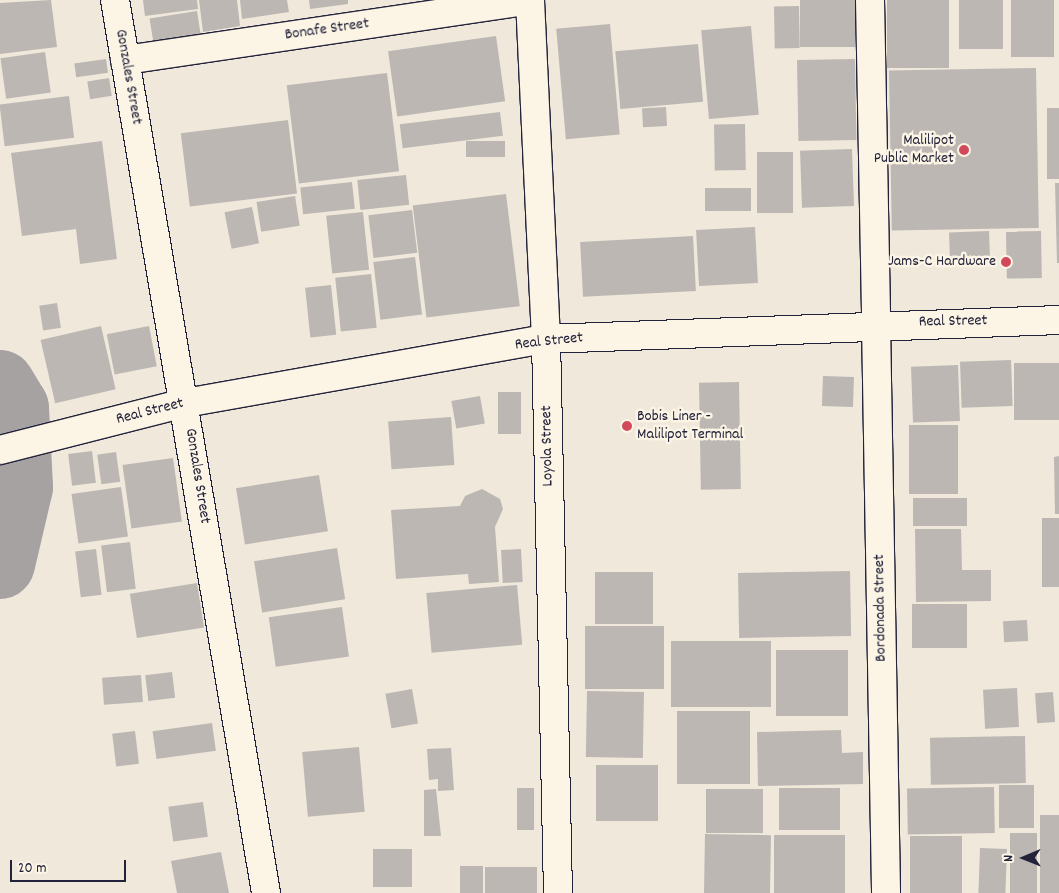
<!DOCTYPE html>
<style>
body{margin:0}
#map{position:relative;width:1059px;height:893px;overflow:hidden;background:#efe8db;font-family:Dekko,sans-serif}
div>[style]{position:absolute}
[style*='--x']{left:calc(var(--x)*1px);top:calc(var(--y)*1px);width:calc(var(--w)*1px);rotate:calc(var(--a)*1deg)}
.river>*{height:70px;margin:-35px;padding:0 35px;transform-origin:35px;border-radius:35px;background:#a6a2a2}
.building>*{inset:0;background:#bcb7b3;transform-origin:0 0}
.roads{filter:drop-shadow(1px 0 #22223b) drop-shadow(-1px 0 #22223b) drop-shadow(0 1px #22223b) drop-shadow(0 -1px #22223b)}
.minor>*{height:28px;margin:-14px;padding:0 14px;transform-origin:14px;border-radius:14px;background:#fcf5e5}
.tertiary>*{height:28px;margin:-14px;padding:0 14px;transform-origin:14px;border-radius:14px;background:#fcf5e5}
.primary>*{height:28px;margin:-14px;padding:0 14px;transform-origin:14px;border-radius:14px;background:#fcf5e5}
.dots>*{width:14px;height:14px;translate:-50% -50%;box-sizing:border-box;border:2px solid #fcf5e5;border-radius:50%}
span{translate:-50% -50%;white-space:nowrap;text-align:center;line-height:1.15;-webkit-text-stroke:5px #fcf5e5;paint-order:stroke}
.street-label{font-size:16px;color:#22223b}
.poi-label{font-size:16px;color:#22223b}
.right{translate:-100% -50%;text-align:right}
.left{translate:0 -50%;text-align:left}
.north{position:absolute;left:999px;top:833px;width:50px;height:50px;-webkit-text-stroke:4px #fcf5e5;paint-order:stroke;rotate:269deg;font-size:14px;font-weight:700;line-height:20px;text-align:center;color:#22223b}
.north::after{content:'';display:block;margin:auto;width:18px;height:22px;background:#22223b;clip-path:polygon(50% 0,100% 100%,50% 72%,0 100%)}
.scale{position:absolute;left:10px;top:860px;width:116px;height:22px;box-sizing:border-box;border:2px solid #22223b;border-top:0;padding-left:6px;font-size:15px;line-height:18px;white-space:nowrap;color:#22223b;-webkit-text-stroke:4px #fcf5e5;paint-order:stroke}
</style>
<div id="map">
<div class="river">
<i style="--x:0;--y:385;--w:27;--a:59"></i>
<i style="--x:14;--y:408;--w:79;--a:87.1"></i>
<i style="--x:18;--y:487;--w:79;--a:103.2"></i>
</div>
<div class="building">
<i style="clip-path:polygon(51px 0,57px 47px,0 54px,0 3px)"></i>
<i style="clip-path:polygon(143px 0,197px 0,198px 9px,145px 16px)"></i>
<i style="clip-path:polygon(199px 0,237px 0,240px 26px,203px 32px)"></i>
<i style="clip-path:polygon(240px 0,287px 0,289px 12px,242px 19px)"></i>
<i style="clip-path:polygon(309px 0,348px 0,348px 4px,310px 9px)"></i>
<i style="left:800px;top:0;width:55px;height:47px"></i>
<i style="left:887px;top:0;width:62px;height:68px"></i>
<i style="left:959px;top:0;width:44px;height:49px"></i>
<i style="left:1011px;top:0;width:43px;height:57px"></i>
<i style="left:799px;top:6px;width:42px;height:25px;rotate:89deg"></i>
<i style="left:197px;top:11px;width:25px;height:48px;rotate:81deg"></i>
<i style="left:610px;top:24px;width:111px;height:54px;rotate:85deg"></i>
<i style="left:751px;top:26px;width:89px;height:50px;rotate:85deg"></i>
<i style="left:496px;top:36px;width:66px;height:109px;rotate:82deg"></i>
<i style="left:698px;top:44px;width:58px;height:83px;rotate:85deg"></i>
<i style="left:45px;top:52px;width:41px;height:45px;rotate:82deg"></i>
<i style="left:106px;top:59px;width:14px;height:32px;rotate:82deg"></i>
<i style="left:855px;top:59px;width:81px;height:58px;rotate:89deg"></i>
<i style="left:1036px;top:68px;width:160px;height:147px;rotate:89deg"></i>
<i style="left:387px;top:73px;width:99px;height:101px;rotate:83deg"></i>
<i style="left:109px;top:78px;width:18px;height:22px;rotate:81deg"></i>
<i style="left:69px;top:96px;width:42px;height:70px;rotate:83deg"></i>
<i style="left:666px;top:107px;width:19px;height:24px;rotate:87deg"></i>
<i style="left:1047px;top:108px;width:12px;height:71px"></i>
<i style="left:500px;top:112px;width:24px;height:101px;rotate:83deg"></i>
<i style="left:288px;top:120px;width:74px;height:108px;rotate:83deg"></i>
<i style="left:745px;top:124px;width:46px;height:31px;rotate:89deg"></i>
<i style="clip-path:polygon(102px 141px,117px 259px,80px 264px,76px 229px,22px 236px,11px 153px)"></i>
<i style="left:505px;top:141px;width:16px;height:39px;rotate:90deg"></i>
<i style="left:852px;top:149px;width:57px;height:52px;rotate:88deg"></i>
<i style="left:757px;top:152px;width:36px;height:61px"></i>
<i style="left:406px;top:175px;width:30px;height:49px;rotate:84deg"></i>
<i style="left:352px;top:182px;width:27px;height:52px;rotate:84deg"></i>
<i style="clip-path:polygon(1055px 183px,1059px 183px,1059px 263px,1057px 263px)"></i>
<i style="left:751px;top:188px;width:23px;height:46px;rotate:90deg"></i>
<i style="left:506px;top:194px;width:113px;height:94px;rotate:83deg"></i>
<i style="left:295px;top:196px;width:30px;height:39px;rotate:81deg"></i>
<i style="left:252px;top:207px;width:37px;height:28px;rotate:79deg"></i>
<i style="left:412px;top:210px;width:43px;height:44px;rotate:83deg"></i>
<i style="left:363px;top:212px;width:58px;height:37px;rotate:84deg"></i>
<i style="left:755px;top:227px;width:56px;height:59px;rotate:87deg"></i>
<i style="left:989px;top:231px;width:25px;height:40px;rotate:88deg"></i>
<i style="left:1041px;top:231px;width:47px;height:35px;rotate:89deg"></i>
<i style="left:693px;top:236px;width:55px;height:113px;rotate:87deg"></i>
<i style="left:415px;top:257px;width:58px;height:42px;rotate:83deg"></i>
<i style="left:371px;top:274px;width:54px;height:36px;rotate:84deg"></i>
<i style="left:331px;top:285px;width:50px;height:26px;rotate:84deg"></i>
<i style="left:57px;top:303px;width:25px;height:18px;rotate:81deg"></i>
<i style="left:101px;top:326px;width:65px;height:62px;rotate:77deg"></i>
<i style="left:149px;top:326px;width:41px;height:43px;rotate:79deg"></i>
<i style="left:1011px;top:360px;width:46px;height:51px;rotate:88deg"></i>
<i style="left:1059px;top:363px;width:57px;height:45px;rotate:90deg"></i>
<i style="left:958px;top:365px;width:56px;height:47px;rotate:88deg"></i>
<i style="left:823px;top:376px;width:31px;height:30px;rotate:2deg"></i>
<i style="left:739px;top:382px;width:107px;height:40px;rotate:89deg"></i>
<i style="left:498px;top:392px;width:23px;height:42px"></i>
<i style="left:480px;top:396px;width:28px;height:29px;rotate:80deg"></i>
<i style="left:451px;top:417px;width:48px;height:63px;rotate:86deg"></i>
<i style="left:958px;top:425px;width:69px;height:49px;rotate:90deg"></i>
<i style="left:92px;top:451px;width:32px;height:24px;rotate:83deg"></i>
<i style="left:116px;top:452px;width:30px;height:19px;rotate:82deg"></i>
<i style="clip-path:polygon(1059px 456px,1059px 514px,1055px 514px,1054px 457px)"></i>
<i style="left:173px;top:458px;width:64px;height:51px;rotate:82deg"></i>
<i style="left:319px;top:475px;width:57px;height:84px;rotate:81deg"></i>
<i style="left:121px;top:487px;width:50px;height:50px;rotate:82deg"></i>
<i style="clip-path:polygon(482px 489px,500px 499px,503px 509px,495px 527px,499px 582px,469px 584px,468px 574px,396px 579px,391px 510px,460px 506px,465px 496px)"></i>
<i style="left:967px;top:498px;width:28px;height:54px;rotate:90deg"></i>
<i style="left:1042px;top:518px;width:17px;height:69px"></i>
<i style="clip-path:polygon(915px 529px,961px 529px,962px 570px,991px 570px,991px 601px,916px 602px)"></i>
<i style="left:130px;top:542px;width:47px;height:29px;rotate:83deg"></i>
<i style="left:337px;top:548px;width:52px;height:84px;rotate:81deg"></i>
<i style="left:96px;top:549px;width:46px;height:21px;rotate:83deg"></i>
<i style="left:521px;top:549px;width:33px;height:20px;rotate:87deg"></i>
<i style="left:850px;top:571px;width:65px;height:112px;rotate:89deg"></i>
<i style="left:595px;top:572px;width:58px;height:52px"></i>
<i style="left:197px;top:583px;width:45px;height:68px;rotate:81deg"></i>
<i style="left:517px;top:585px;width:60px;height:91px;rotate:85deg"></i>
<i style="left:967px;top:604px;width:44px;height:55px;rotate:90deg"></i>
<i style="left:342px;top:607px;width:50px;height:74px;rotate:82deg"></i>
<i style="left:1027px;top:620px;width:21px;height:24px;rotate:87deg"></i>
<i style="left:585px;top:626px;width:79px;height:63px"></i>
<i style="left:671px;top:641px;width:100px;height:66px"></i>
<i style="left:776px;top:650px;width:72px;height:66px"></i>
<i style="left:172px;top:672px;width:26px;height:27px;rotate:83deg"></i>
<i style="left:141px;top:675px;width:27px;height:39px;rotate:86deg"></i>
<i style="left:1017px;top:688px;width:39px;height:34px;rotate:87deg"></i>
<i style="left:412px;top:689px;width:35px;height:27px;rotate:80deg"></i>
<i style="left:587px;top:691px;width:57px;height:66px;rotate:1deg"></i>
<i style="left:1053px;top:692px;width:30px;height:18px;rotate:86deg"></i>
<i style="left:677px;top:711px;width:73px;height:73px"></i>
<i style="left:212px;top:723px;width:28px;height:60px;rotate:82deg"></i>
<i style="clip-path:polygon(841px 730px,842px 753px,863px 752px,863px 784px,758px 786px,757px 732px)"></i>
<i style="left:135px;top:731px;width:33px;height:23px;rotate:83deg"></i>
<i style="left:1025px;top:736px;width:47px;height:95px;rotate:89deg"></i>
<i style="left:359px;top:747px;width:65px;height:57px;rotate:85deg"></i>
<i style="clip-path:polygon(451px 748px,454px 790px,438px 791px,438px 779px,429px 780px,427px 749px)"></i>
<i style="left:596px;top:765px;width:62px;height:56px"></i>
<i style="left:1034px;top:785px;width:43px;height:35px;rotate:90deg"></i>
<i style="left:994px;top:787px;width:46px;height:87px;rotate:89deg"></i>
<i style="left:517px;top:788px;width:17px;height:42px"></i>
<i style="left:779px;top:788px;width:61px;height:42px"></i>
<i style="clip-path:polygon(436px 789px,441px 836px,424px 836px,424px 790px)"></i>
<i style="left:763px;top:789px;width:44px;height:57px;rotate:90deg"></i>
<i style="left:203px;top:802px;width:35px;height:35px;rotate:82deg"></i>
<i style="left:1040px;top:815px;width:19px;height:78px"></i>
<i style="left:1010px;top:833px;width:27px;height:60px"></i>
<i style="left:705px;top:834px;width:66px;height:59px;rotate:1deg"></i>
<i style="left:845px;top:835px;width:58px;height:71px;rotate:90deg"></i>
<i style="left:910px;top:836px;width:52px;height:57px"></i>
<i style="left:980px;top:848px;width:27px;height:45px;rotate:2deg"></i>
<i style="left:373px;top:849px;width:39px;height:38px"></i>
<i style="clip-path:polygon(221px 852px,229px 893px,177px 893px,171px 861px)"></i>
<i style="left:483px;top:866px;width:27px;height:23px;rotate:90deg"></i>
<i style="left:537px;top:867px;width:26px;height:52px;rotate:90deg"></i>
</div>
<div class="roads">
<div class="minor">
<i style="--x:115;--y:0;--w:906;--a:80.4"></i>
<i style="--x:530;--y:0;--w:339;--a:87.3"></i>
<i style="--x:546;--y:339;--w:554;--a:88.76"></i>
<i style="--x:870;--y:0;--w:323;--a:88.9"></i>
<i style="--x:125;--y:60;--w:408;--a:-8.4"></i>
</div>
<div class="tertiary">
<i style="--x:876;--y:323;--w:570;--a:88.99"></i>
</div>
<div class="primary">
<i style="--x:0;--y:450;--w:191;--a:-14.3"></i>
<i style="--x:185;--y:403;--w:367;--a:-10.1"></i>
<i style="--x:546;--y:339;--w:513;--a:-2.12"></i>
</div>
</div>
<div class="dots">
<i style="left:964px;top:150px;background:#d1495b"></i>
<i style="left:1006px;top:262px;background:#d1495b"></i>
<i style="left:627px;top:426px;background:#d1495b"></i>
</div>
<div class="street-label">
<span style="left:327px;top:30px;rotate:-8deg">Bonafe Street</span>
<span style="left:128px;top:77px;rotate:80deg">Gonzales Street</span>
<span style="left:953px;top:322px;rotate:-1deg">Real Street</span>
<span style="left:549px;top:342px;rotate:-6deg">Real Street</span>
<span style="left:150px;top:412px;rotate:-14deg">Real Street</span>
<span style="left:548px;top:446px;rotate:-91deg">Loyola Street</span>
<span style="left:197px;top:476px;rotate:81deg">Gonzales Street</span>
<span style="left:881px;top:608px;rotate:-91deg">Bordonada Street</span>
</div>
<div class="poi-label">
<span class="right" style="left:954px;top:150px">Malilipot<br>Public Market</span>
<span class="right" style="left:996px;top:262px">Jams-C Hardware</span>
<span class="left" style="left:637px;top:426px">Bobis Liner -<br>Malilipot Terminal</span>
</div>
<div class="north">N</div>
<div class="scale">20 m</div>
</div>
